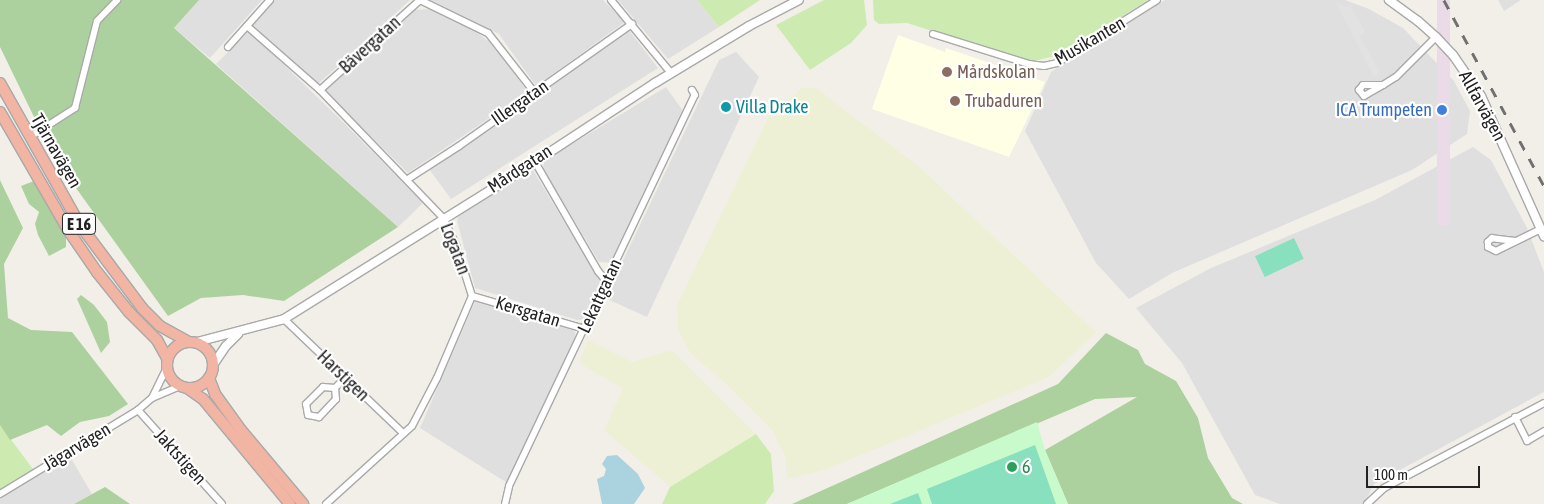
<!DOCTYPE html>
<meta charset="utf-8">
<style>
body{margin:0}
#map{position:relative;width:1544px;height:504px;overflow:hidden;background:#f2efe9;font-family:"Asap Condensed",sans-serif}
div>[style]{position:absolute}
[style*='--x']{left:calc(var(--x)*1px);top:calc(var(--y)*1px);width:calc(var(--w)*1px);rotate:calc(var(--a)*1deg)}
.residential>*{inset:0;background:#e0dfdf}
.industrial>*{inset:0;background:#ebdbe8;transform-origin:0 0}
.education>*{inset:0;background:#ffffe5}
.farmland>*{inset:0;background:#eef0d5}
.grass>*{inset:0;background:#cdebb0}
.forest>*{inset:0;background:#add19e}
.park>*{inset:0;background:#c8facc}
.pitch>*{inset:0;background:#88e0be;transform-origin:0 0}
.parking>*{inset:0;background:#e2e2e2}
.water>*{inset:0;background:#aad3df}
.roads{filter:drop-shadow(1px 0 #a9a9a9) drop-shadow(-1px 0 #a9a9a9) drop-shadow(0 1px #a9a9a9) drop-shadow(0 -1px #a9a9a9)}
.minor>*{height:6px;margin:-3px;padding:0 3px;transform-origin:3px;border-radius:3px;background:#fff}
.tertiary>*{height:8px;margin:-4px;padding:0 4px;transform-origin:4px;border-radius:4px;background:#fff}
.trunk>*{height:10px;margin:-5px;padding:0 5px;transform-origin:5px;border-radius:5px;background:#f2b4a3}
.trunk>.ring{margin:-5px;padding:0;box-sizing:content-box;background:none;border:10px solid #f2b4a3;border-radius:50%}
.rail>*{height:2.5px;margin-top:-1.25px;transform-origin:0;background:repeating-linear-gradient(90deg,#707070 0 10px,transparent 0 20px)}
.dots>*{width:14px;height:14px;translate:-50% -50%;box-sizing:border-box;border:2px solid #fff;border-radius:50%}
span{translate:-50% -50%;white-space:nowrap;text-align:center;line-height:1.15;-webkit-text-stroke:4.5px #fff;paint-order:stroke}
.shield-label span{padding:1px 4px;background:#fff;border:1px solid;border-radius:4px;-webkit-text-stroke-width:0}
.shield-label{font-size:16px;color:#222;font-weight:700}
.street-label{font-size:18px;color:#222}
.education-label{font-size:18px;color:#785e54}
.left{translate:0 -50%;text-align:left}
.culture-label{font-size:18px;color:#0d838f}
.shop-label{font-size:18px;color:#366cbe}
.right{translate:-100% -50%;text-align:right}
.leisure-label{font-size:18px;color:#27864d}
.scale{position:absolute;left:1366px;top:466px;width:114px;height:22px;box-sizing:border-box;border:2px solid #222;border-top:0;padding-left:6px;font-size:15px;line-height:18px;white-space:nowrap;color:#222;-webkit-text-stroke:4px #fff;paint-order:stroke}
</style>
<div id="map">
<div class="residential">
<i style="clip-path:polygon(199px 0,262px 0,210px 58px,174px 28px)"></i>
<i style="clip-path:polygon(274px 0,410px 0,318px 84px,251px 24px)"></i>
<i style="clip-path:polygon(431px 0,603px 0,625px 22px,536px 86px,499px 34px)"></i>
<i style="clip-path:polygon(618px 0,697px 0,719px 27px,668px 59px)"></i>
<i style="clip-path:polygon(1165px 0,1345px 0,1369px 9px,1403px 28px,1454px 81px,1470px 111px,1467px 134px,1412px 170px,1172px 273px,1129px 299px,1096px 263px,1025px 131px,1051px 72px)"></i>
<i style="clip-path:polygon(1498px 0,1521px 0,1504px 11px)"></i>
<i style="clip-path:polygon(430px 9px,473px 29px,492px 44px,528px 92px,408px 173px,325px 91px,413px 10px)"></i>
<i style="clip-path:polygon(628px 29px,658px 68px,451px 199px,429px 169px)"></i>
<i style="clip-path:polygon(249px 31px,344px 123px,423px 203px,398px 227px,216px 64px)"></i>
<i style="clip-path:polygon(736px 52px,759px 77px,647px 317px,605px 298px,719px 60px)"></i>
<i style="clip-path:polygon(666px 87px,683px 111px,614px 263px,599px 262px,543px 169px,544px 161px)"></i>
<i style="clip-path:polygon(1473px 147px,1491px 160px,1527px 228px,1544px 272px,1544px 392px,1374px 484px,1364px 504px,1280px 504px,1255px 495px,1182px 363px,1136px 308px,1211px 268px,1375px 200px)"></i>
<i style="clip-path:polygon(533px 170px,600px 281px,600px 288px,584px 319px,577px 320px,475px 288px,457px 221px,459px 215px)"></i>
<i style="clip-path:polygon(475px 301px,574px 328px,576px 337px,509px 484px,420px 428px)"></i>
<i style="clip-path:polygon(69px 455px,92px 494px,74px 504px,0 504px,0 496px)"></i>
</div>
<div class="industrial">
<i style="left:1437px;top:0;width:13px;height:225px"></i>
</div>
<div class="education">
<i style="clip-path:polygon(898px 35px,945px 52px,946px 48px,1045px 82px,1009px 157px,872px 109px)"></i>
</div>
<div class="farmland">
<i style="clip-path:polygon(802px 88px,816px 88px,917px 165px,1096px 332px,1049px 377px,825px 470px,787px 479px,786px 458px,772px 430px,724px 382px,690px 353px,678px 330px,677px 305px,769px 116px)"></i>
<i style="clip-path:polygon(588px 340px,632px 362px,667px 351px,674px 352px,756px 434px,670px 487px,604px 430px,623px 389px,579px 363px)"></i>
</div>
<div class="grass">
<i style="clip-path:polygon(697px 0,760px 0,719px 27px)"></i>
<i style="clip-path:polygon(824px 0,864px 0,867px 25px,851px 43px,810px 70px,776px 25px)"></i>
<i style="clip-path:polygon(873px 0,1148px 0,1063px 54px,1030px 62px,907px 23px,879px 24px,874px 20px)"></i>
<i style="clip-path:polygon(0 425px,33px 469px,0 490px)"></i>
<i style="clip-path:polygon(756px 434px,771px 454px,774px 491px,765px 504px,662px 504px,670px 487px)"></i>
</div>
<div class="forest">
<i style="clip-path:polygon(0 0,199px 0,174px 28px,398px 227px,284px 301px,243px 295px,201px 298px,168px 316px,53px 156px,0 47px)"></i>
<i style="clip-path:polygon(0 180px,23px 228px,4px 264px,8px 318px,31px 330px,72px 332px,128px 404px,109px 416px,80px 422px,61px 436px,47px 425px,10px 440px,0 425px)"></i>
<i style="clip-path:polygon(34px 181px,66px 237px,66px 247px,49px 256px,38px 235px,35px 224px,39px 212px,29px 204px,21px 186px)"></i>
<i style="clip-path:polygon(81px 295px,94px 305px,107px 322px,110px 342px,101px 353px,77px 299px)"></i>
<i style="clip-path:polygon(1106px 333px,1138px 350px,1145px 364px,1176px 381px,1198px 418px,1208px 458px,1232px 498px,1243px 504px,1068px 504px,1045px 450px,1137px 397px,1095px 399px,847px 504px,792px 504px,1058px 384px)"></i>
<i style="clip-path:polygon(105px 487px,130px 504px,74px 504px)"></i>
</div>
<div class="park">
<i style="clip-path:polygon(1037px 422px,1045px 450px,1068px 504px,847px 504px)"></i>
</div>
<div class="pitch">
<i style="left:1294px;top:238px;width:23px;height:43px;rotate:65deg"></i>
<i style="clip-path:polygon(1035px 445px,1056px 504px,932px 504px,927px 489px)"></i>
<i style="clip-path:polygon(918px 493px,922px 504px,890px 504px)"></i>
</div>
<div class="parking">
<i style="clip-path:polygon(1340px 4px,1345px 7px,1350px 4px,1365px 32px,1360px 36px,1380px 73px,1374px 77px,1337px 5px)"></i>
</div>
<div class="water">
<i style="clip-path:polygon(617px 455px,638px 474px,645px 488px,634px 504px,602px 504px,597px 479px,604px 476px,606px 469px,602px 464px,607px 456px)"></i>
</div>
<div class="roads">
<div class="minor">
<i style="--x:420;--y:0;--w:76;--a:25.9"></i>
<i style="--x:488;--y:33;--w:76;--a:51.9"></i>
<i style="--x:611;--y:0;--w:94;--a:50.6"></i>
<i style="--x:247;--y:26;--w:97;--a:41.2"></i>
<i style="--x:320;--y:90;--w:178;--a:46.1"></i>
<i style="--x:443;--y:218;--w:30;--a:64"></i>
<i style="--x:456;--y:245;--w:53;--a:72.6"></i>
<i style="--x:472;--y:296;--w:89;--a:113.1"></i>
<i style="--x:437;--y:378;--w:54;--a:117.5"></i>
<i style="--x:412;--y:426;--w:116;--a:137.8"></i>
<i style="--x:933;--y:34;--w:101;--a:17.4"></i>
<i style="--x:1029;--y:64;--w:15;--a:8"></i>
<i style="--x:1044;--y:66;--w:13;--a:-13"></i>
<i style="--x:1057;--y:63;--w:118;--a:-32.2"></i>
<i style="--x:228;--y:47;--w:63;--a:-48.2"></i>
<i style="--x:1383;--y:85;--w:22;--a:150"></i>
<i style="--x:1364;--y:96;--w:8;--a:-130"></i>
<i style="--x:1359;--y:90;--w:6;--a:-51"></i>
<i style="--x:1363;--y:85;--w:20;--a:0"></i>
<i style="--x:1383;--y:85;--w:15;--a:-32"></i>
<i style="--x:1396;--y:77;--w:57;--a:-45"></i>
<i style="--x:320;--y:90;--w:135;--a:-42"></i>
<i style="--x:30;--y:137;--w:54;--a:-32.8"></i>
<i style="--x:75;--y:108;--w:90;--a:-75.8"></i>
<i style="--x:97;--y:21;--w:29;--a:-46"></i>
<i style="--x:535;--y:162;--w:126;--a:60"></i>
<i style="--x:598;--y:271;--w:14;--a:51"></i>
<i style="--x:408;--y:179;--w:61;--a:-32.9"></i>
<i style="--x:459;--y:146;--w:212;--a:-35.2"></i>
<i style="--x:1515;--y:241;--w:23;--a:-173"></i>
<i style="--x:1492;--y:238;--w:6;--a:135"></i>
<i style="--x:1488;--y:242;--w:5;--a:90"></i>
<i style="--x:1488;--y:247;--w:9;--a:27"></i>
<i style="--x:1496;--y:251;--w:50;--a:-26.1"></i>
<i style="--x:472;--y:296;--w:118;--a:16.3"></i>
<i style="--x:284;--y:319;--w:165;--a:43.8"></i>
<i style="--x:335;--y:388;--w:11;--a:85"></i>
<i style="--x:336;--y:399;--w:25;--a:133"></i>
<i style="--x:319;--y:417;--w:11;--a:-170"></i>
<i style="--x:308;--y:415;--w:11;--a:-100"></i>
<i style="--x:306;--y:404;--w:24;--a:-45"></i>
<i style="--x:323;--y:387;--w:12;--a:5"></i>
<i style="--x:335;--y:388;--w:14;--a:-45"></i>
<i style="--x:152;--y:398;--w:32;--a:-64"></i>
<i style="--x:138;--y:410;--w:126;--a:48.2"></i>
<i style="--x:1515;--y:417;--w:27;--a:63"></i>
<i style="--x:1527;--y:441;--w:20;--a:-30"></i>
<i style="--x:0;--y:494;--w:162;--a:-31.3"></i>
<i style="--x:138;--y:410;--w:18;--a:-41"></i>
<i style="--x:152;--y:398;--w:30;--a:-23"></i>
<i style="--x:505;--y:504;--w:18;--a:-77"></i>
<i style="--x:509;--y:486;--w:433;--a:-64.6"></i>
<i style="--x:695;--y:95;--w:6;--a:-121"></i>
<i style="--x:1367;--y:504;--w:23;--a:-43"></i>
<i style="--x:1384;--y:488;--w:181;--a:-28"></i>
</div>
<div class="tertiary">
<i style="--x:1389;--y:0;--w:36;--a:36"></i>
<i style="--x:1418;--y:21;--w:24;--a:42"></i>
<i style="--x:1436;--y:37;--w:25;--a:47"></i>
<i style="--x:1453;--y:55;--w:50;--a:55.7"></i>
<i style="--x:1481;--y:96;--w:154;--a:65.8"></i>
<i style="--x:197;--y:342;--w:90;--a:-14.8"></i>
<i style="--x:284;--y:319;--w:296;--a:-32"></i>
<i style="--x:535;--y:162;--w:144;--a:-33.4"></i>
<i style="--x:655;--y:83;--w:110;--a:-31.2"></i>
<i style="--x:749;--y:26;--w:56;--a:-27.5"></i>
<i style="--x:213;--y:365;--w:23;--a:-56"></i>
<i style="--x:226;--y:346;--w:17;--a:-45"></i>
</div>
<div class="trunk">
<i style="--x:0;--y:83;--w:163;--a:60.6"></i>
<i style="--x:80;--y:225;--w:104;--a:53.2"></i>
<i style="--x:142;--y:308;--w:25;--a:45"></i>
<i style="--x:160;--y:326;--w:31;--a:29"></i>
<i style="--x:0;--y:112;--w:136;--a:60"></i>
<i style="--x:68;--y:230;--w:51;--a:55.4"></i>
<i style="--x:97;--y:272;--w:51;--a:51.3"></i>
<i style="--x:129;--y:312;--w:40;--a:45"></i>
<i style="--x:157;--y:340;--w:21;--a:61"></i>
<i class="ring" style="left:167px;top:342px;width:36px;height:36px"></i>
<i style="--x:209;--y:378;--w:17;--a:69"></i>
<i style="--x:215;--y:394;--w:44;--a:54.2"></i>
<i style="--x:241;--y:430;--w:97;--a:50"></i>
<i style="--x:187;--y:388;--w:19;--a:35"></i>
<i style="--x:203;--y:399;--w:136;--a:50.4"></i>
</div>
</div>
<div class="rail">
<i style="--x:1444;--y:0;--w:211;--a:61.7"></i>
</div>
<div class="dots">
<i style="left:947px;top:72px;background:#8d6e63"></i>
<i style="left:955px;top:101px;background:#8d6e63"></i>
<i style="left:726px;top:107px;background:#0f9aa8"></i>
<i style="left:1442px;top:110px;background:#3f7fe0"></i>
<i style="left:1012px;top:467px;background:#2e9e5b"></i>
</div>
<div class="shield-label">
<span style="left:79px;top:224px">E 16</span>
</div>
<div class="street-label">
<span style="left:1090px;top:41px;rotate:-30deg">Musikanten</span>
<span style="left:370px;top:45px;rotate:-42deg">Bävergatan</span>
<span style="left:520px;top:103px;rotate:-35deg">Illergatan</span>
<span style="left:1482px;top:106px;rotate:61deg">Allfarvägen</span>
<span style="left:56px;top:151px;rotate:60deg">Tjärnavägen</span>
<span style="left:520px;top:169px;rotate:-33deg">Mårdgatan</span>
<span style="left:455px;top:249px;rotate:69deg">Logatan</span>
<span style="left:600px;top:296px;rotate:-65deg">Lekattgatan</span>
<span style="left:528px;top:312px;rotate:17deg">Kersgatan</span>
<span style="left:343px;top:376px;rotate:44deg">Harstigen</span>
<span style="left:77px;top:447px;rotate:-31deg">Jägarvägen</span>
<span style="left:180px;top:457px;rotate:48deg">Jaktstigen</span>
</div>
<div class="education-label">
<span class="left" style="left:957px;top:72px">Mårdskolan</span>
<span class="left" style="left:965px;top:101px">Trubaduren</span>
</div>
<div class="culture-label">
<span class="left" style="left:736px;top:107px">Villa Drake</span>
</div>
<div class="shop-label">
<span class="right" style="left:1432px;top:110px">ICA Trumpeten</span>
</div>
<div class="leisure-label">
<span class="left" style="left:1022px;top:467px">6</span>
</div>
<div class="scale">100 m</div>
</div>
